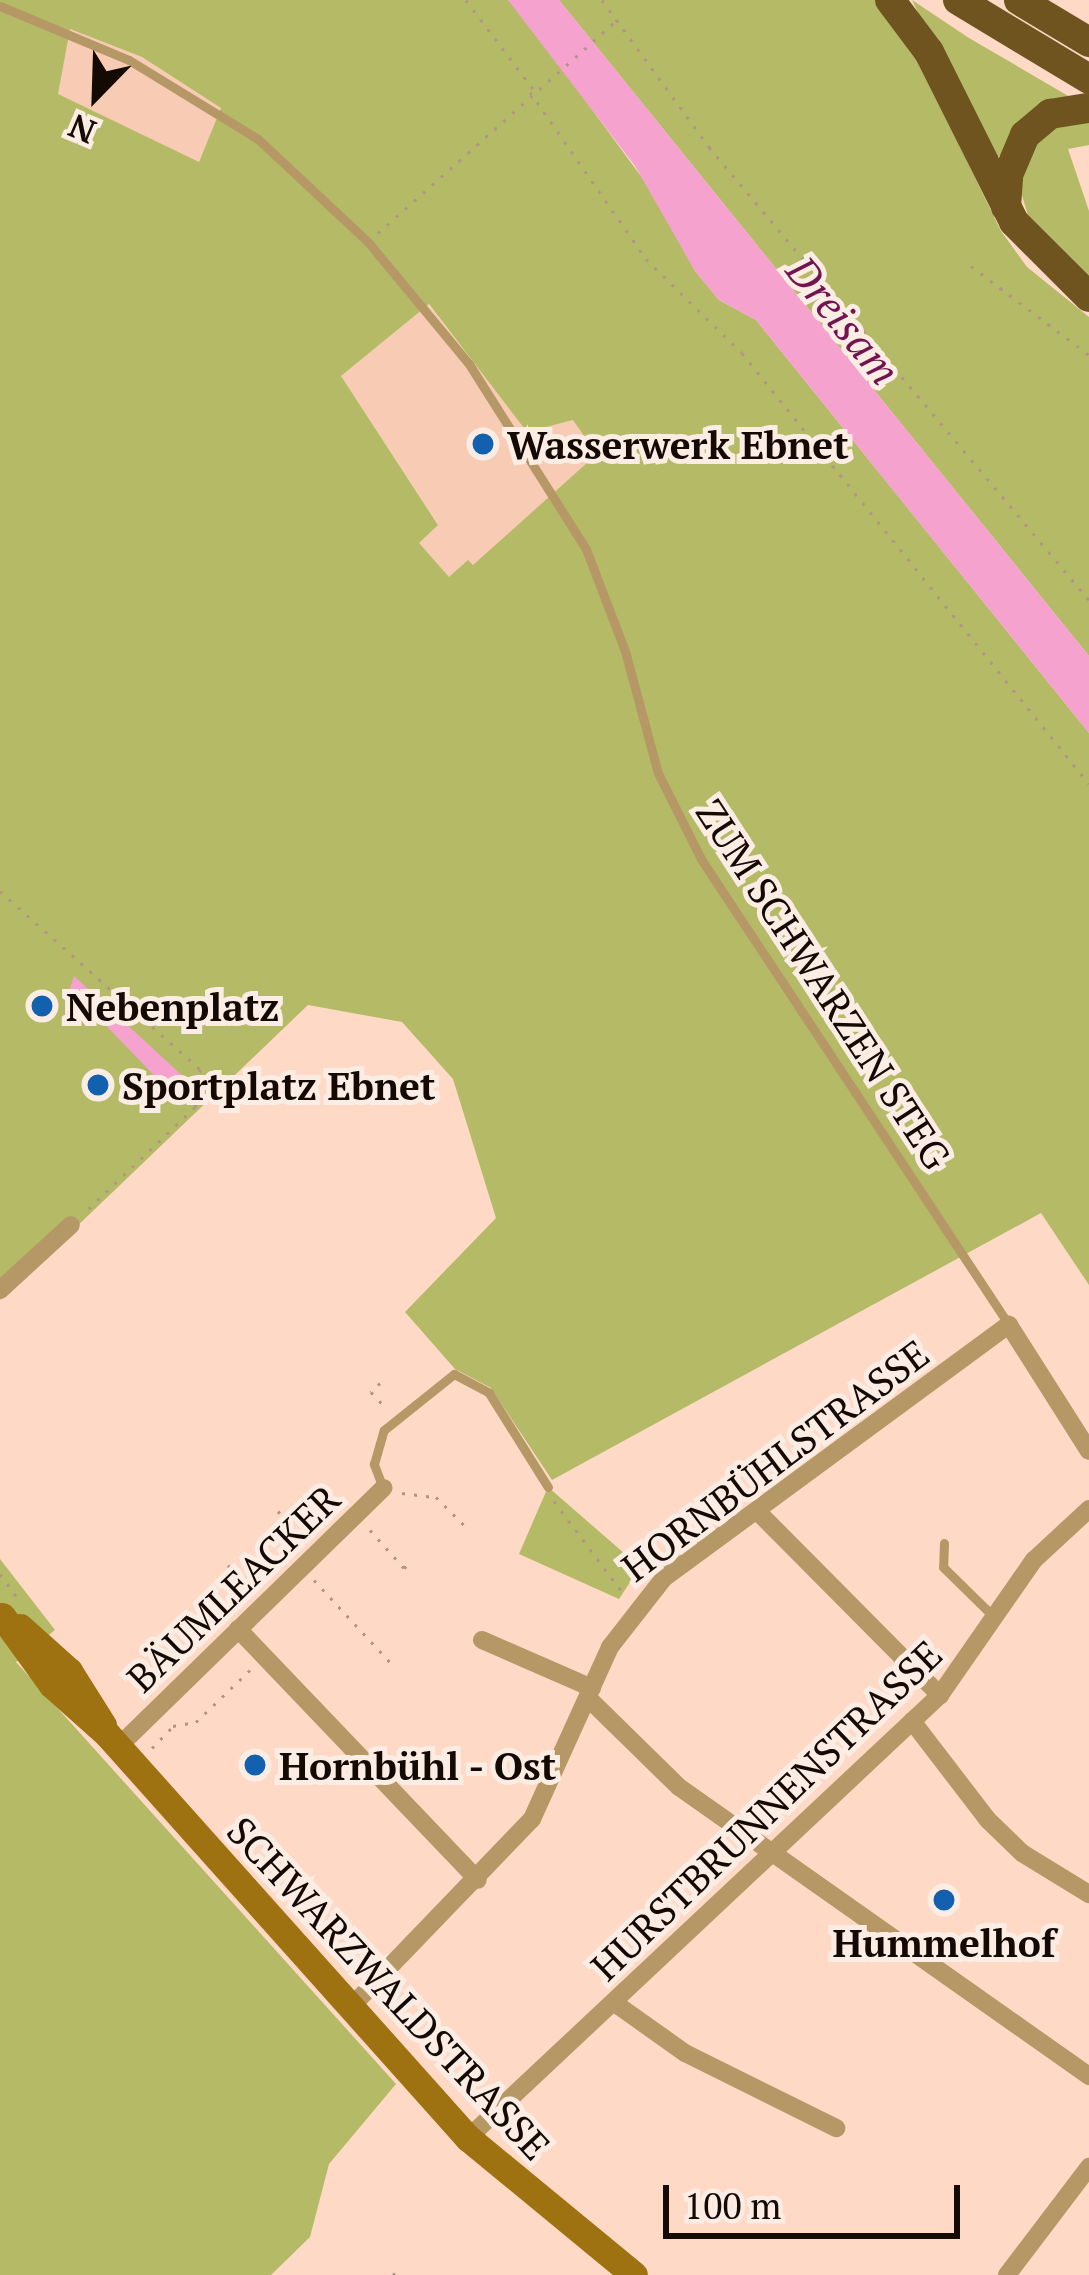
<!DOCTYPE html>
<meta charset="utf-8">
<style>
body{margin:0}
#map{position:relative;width:1089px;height:2275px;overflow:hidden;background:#fed9c6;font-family:"PT Serif",serif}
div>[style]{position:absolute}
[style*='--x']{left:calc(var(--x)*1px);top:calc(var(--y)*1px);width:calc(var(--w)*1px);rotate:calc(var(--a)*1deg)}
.built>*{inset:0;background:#f7cbb4}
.green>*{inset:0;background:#b5ba67}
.water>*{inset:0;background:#f5a3ce}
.path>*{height:3px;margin-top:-1.5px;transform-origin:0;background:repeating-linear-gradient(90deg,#b19586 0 3px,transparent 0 12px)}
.service>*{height:9px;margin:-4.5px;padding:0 4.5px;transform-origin:4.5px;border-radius:4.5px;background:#b59865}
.minor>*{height:18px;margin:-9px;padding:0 9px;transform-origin:9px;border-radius:9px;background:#b59865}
.secondary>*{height:27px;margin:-13.5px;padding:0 13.5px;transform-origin:13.5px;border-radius:13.5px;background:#9e7210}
.trunk>*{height:30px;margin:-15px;padding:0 15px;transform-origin:15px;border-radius:15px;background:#705420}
.dots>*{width:33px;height:33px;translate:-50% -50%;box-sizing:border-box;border:6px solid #fbece4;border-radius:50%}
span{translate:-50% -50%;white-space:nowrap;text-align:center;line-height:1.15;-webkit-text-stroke:10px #fbece4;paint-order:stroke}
.poi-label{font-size:39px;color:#150904;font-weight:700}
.left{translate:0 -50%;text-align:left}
.street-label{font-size:39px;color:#150904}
.water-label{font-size:42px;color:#721450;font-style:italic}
.north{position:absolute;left:36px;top:36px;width:120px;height:120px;-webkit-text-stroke:9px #fbece4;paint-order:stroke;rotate:203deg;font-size:33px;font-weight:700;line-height:48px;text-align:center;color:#150904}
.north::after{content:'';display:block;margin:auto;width:42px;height:54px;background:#150904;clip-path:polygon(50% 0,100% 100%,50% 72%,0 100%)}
.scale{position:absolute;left:663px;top:2185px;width:297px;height:54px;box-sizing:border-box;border:6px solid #150904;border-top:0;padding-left:15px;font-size:36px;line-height:42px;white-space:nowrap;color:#150904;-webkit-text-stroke:9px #fbece4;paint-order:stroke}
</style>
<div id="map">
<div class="built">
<i style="clip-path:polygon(70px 28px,142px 57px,222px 108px,198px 163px,57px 94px)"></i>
<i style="clip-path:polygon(428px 304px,527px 431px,574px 420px,597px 454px,473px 566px,449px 577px,418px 543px,438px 524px,341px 376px)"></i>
</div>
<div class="green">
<i style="clip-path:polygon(evenodd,0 0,508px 0,518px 9px,654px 194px,695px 271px,719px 300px,756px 320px,1089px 733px,1089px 1285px,1041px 1213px,552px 1480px,491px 1388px,455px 1369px,405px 1312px,496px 1218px,453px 1079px,402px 1022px,308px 1005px,0 1300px,0 0,70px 29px,142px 57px,221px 108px,199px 162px,58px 94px,70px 29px,0 0,429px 304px,527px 432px,573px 420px,597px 454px,473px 565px,468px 560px,449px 577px,419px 543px,438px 525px,341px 376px,429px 304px)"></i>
<i style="clip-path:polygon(559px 0,876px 0,906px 36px,1001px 231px,1027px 267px,1089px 317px,1089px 656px)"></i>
<i style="clip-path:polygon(912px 0,969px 38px,1070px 97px,991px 163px)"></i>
<i style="clip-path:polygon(1089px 116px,1089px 145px,1068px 149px,1089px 211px,1089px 282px,1030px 222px,1017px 179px,1035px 136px)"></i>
<i style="clip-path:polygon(548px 1487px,640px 1567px,619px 1599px,519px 1554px)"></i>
<i style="clip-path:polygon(0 1559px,55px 1630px,16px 1662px,396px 2084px,329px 2164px,310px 2237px,271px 2275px,0 2275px)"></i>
</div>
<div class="water">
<i style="clip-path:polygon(508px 0,559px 0,1089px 656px,1089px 733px,756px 320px,719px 300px,695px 271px,635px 166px)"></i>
<i style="clip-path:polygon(74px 976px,187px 1080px,171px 1093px,70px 988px)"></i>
</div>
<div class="path">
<i style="--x:466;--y:0;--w:111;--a:53"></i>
<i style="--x:602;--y:0;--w:182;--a:53.9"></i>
<i style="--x:709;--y:147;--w:591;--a:50.01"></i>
<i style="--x:530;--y:92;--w:203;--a:55.2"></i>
<i style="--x:646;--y:259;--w:134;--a:44.4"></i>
<i style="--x:742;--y:353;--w:553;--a:51.16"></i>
<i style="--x:378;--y:233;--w:320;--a:-41.7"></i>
<i style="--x:971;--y:266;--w:148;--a:37"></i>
<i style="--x:0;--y:891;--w:268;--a:41.7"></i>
<i style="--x:200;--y:1069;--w:38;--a:97"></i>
<i style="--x:195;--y:1107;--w:152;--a:136.3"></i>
<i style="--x:380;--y:1383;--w:13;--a:135"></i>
<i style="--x:371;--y:1392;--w:23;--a:47"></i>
<i style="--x:402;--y:1493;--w:34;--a:7"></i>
<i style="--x:436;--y:1497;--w:44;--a:45"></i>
<i style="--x:554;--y:1501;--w:119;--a:53.2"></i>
<i style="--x:278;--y:1511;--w:36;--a:51"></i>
<i style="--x:370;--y:1530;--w:51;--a:48.2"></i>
<i style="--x:404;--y:1568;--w:6;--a:-39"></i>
<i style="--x:228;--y:1565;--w:36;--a:54"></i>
<i style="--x:0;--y:1574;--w:29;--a:54"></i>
<i style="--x:314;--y:1580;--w:112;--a:47.2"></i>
<i style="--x:152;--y:1748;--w:30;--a:-46"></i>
<i style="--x:173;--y:1726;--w:23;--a:-10"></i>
<i style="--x:196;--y:1722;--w:75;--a:-43.9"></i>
<i style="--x:393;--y:2275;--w:8;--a:-45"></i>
</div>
<div class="service">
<i style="--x:0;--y:6;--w:140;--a:22.7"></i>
<i style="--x:129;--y:60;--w:151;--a:31.5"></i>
<i style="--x:258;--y:139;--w:151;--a:43.1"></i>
<i style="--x:368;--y:242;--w:158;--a:50.4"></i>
<i style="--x:469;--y:364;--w:219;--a:57.7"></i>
<i style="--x:586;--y:549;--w:109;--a:69.1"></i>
<i style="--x:625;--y:651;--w:126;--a:74.9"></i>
<i style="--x:658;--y:773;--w:96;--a:63.4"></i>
<i style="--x:701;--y:859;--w:559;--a:56.54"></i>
<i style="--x:383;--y:1488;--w:26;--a:-111"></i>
<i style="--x:374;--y:1464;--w:35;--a:-74"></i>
<i style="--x:384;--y:1430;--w:90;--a:-38.7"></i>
<i style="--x:454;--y:1374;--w:40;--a:28"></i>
<i style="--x:489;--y:1393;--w:111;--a:57.9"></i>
<i style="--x:944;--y:1543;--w:24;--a:92"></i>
<i style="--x:943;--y:1567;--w:71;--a:44.4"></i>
</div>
<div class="minor">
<i style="--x:0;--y:1290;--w:96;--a:-42.5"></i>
<i style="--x:757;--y:1511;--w:260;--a:45.2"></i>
<i style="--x:238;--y:1629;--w:347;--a:46.3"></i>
<i style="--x:482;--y:1640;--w:120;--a:23.6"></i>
<i style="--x:588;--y:1698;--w:127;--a:44.4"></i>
<i style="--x:679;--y:1787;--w:502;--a:35.18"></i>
<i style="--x:912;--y:1721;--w:125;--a:52.5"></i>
<i style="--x:988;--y:1820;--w:47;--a:44.1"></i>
<i style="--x:1022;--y:1853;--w:79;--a:31.5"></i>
<i style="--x:118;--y:1747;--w:371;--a:-44.3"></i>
<i style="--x:616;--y:2004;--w:85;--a:35.4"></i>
<i style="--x:685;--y:2053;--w:169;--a:26.4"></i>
<i style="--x:350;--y:2008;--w:262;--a:-46.1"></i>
<i style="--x:532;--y:1819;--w:189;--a:-65.6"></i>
<i style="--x:610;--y:1647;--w:88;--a:-52"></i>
<i style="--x:664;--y:1578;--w:428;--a:-36.3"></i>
<i style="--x:1009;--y:1325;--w:149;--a:57.6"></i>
<i style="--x:468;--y:2138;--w:647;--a:-43.18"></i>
<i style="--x:940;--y:1695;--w:165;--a:-55.2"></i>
<i style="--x:1034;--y:1560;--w:75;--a:-42.8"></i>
<i style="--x:1007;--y:2275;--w:136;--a:-52.8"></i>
</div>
<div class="secondary">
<i style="--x:2;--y:1616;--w:85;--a:54.1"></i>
<i style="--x:52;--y:1685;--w:74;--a:41.7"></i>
<i style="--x:107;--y:1734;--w:542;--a:48.22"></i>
<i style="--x:468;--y:2138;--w:215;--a:39.5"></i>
<i style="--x:20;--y:1627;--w:66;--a:41.9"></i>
<i style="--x:69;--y:1671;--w:64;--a:57.8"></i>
</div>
<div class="trunk">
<i style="--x:890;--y:0;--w:65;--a:53.1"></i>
<i style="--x:929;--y:52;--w:190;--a:63.4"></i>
<i style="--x:1014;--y:222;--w:106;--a:45"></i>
<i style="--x:958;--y:0;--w:153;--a:31.1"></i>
<i style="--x:1019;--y:0;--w:82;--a:31"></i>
<i style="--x:1006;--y:207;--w:32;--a:-86"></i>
<i style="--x:1008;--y:175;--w:43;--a:-67"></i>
<i style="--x:1025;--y:135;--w:33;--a:-40"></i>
<i style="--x:1050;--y:114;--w:39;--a:-9"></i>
</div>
<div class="dots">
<i style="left:483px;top:444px;background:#1360af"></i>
<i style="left:42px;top:1006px;background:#1360af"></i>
<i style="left:98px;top:1085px;background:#1360af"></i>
<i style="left:255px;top:1765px;background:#1360af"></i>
<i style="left:944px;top:1900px;background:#1360af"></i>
</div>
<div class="poi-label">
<span class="left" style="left:507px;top:444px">Wasserwerk Ebnet</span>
<span class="left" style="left:66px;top:1006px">Nebenplatz</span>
<span class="left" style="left:122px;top:1085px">Sportplatz Ebnet</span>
<span class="left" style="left:279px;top:1765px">Hornbühl - Ost</span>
<span style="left:944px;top:1942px">Hummelhof</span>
</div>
<div class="street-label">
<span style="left:824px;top:984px;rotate:57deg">ZUM SCHWARZEN STEG</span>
<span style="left:775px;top:1460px;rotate:-37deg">HORNBÜHLSTRASSE</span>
<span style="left:233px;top:1588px;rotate:-44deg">BÄUMLEACKER</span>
<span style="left:766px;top:1810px;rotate:-44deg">HURSTBRUNNENSTRASSE</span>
<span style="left:389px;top:1988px;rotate:47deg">SCHWARZWALDSTRASSE</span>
</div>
<div class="water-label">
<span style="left:844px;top:320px;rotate:51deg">Dreisam</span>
</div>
<div class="north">N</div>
<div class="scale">100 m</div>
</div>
